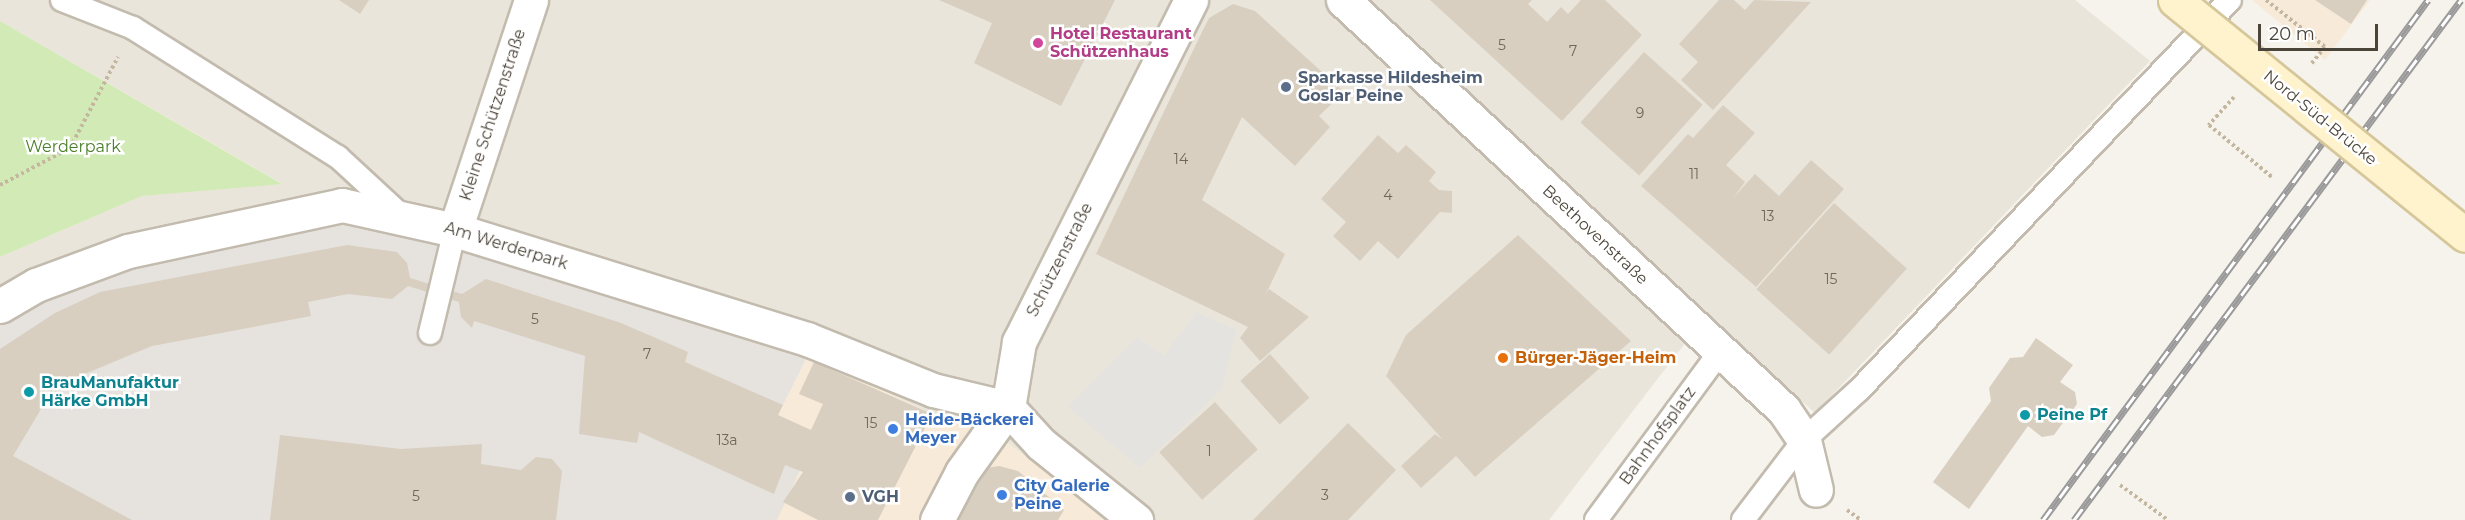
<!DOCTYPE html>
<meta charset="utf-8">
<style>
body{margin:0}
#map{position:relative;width:2465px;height:520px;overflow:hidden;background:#f6f3ec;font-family:Montserrat,sans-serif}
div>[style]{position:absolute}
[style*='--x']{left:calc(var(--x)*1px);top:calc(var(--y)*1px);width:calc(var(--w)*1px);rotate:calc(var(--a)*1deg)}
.residential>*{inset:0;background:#eae5da}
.commercial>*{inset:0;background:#f7ead8}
.industrial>*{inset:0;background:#e6e2dd}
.green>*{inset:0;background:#d2eab5}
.parking>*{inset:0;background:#e5e3e0}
.building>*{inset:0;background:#d8cfc1;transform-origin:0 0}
.path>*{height:4px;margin-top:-2px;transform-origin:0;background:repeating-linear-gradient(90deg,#c4b79f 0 3px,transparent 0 6px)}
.roads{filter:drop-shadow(2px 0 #c2bbae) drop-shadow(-2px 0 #c2bbae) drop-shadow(0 2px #c2bbae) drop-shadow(0 -2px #c2bbae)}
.lane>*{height:22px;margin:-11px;padding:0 11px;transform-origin:11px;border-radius:11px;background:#fff}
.street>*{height:33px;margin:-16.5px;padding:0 16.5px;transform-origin:16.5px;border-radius:16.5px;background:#fff}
.rail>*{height:7px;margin-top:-3.5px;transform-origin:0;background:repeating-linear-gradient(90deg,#fff 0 14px,#9a9a9a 0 28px);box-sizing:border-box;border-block:2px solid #9a9a9a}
.bridges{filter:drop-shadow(2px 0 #d6c79b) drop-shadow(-2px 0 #d6c79b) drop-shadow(0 2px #d6c79b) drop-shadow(0 -2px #d6c79b)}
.secondary-bridge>*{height:33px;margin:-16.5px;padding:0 16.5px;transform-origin:16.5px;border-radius:16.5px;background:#fff3cd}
.dots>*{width:16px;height:16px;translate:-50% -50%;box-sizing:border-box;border:3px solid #fff;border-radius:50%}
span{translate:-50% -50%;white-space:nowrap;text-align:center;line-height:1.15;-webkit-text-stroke:5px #fff;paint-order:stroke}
.number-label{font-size:14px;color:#6e675b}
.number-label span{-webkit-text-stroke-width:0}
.hotel-label{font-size:16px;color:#b23c85;font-weight:700}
.left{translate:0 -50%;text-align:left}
.service-label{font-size:16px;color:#4e5e75;font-weight:700}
.street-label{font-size:16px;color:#4b4439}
.park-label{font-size:16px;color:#4a7f2a}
.food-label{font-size:16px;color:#c56008;font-weight:700}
.culture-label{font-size:16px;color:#0d838f;font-weight:700}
.shop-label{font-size:16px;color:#366cbe;font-weight:700}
.scale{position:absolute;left:2258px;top:24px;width:120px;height:27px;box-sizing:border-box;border:3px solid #4b4439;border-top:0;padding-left:8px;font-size:18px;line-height:21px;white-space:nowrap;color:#4b4439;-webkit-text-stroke:4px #fff;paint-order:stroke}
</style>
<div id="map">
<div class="residential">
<i style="clip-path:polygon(0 0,2075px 0,2150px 61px,1815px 413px,1706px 316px,1549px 520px,1109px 520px,980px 422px,932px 414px,808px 355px,69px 282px,0 323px,0 257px,142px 196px,281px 183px,0 21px)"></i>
</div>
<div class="commercial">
<i style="clip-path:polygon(2252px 0,2370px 0,2325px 60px)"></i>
<i style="clip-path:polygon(808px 355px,932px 414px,980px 422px,1109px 520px,777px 520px,788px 494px,778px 415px)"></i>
</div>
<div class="industrial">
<i style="clip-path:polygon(346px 221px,396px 227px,808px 355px,778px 415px,802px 466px,777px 520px,0 520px,0 323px,69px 282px,133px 262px)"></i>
</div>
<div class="green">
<i style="clip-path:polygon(0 21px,282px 184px,142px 196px,0 257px)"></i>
</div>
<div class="parking">
<i style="clip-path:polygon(1196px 312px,1236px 330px,1222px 389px,1140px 468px,1068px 407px,1137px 337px,1164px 356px)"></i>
</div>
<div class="building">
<i style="clip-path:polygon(339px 0,369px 0,360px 14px)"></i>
<i style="clip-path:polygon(939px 0,1115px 0,1061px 106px,974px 63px,992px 23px)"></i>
<i style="clip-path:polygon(1430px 0,1532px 0,1528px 4px,1547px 22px,1561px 7px,1568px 14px,1581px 0,1605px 0,1642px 35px,1562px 121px)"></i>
<i style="clip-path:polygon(1719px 0,1734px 0,1745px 10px,1754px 0,1811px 2px,1713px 110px,1681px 80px,1698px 62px,1679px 44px)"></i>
<i style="clip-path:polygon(2315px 0,2367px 0,2351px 24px)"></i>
<i style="clip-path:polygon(1233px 4px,1255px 11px,1344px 92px,1319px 116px,1330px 127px,1295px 166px,1242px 117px,1202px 200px,1285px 254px,1265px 296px,1269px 289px,1309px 317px,1260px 361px,1240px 338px,1248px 327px,1096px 254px,1200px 36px,1209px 18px)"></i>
<i style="left:1644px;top:52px;width:79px;height:95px;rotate:42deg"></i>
<i style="clip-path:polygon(1723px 105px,1755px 133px,1726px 165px,1745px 182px,1733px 198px,1755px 174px,1779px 196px,1811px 160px,1844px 189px,1756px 287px,1641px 186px,1688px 134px,1693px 138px)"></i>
<i style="clip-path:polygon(1378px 135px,1398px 153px,1406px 145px,1436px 172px,1429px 181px,1439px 190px,1452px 191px,1452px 213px,1440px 212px,1398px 259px,1378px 241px,1360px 261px,1333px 236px,1346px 222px,1321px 199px)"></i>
<i style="left:1834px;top:203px;width:98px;height:116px;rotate:42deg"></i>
<i style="clip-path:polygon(1518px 235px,1631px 341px,1475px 477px,1456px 456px,1421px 488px,1401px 466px,1435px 434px,1443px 440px,1386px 376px,1406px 335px)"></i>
<i style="clip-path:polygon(347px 245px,397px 252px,407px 263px,410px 278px,462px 294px,486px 279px,621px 323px,688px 352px,685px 362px,783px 405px,778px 415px,811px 430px,823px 404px,799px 394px,814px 362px,932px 414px,878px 520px,818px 520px,783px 502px,803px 472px,785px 465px,774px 494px,639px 432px,637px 443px,579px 434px,585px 356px,474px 321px,472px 328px,461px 317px,459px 302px,408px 286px,392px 299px,348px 294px,308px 302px,311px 316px,152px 346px,70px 380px,44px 404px,13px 456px,132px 520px,0 520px,0 349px,55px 313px,100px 292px)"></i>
<i style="clip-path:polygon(2036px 338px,2073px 365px,2060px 382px,2075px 392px,2077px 404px,2054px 435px,2042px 437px,2028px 426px,1969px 509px,1933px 482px,1991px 401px,1989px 388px,2010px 358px,2023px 357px)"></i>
<i style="left:1270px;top:354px;width:59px;height:40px;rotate:48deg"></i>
<i style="left:1215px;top:402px;width:64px;height:75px;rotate:48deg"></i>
<i style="clip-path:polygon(1348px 423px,1396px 470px,1348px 520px,1253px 520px)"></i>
<i style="clip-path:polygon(280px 435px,401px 449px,482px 444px,481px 464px,521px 470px,536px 457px,552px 459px,562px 471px,556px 520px,270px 520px)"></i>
<i style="clip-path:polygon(999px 466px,1018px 471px,1064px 510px,1058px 520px,945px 520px,980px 469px)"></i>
</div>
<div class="path">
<i style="--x:2266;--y:0;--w:75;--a:38.5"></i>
<i style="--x:2325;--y:47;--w:22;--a:129"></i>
<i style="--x:2234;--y:97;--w:38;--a:132"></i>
<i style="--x:2209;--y:125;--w:83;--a:39.6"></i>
<i style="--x:0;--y:185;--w:79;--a:-27.9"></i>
<i style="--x:70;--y:148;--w:103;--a:-62.2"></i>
<i style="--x:2120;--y:485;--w:59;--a:36.1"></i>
<i style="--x:1847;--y:510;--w:17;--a:36"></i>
</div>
<div class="roads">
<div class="lane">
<i style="--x:62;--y:0;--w:76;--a:21.5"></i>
<i style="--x:133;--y:28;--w:242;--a:32.2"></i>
<i style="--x:338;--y:157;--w:87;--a:42.7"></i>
<i style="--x:430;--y:333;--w:106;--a:-76.4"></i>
<i style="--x:1596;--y:520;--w:209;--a:-53.6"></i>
<i style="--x:1743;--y:520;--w:101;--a:-52.7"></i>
<i style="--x:1804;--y:440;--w:74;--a:-42.3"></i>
<i style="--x:1859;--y:390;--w:538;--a:-46.43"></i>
</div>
<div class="street">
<i style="--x:1343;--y:0;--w:602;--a:42.91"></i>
<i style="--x:1784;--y:410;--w:36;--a:56"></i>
<i style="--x:1804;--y:440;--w:51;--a:76.5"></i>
<i style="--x:455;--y:230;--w:242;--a:-71.7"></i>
<i style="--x:0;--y:306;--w:42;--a:-30.3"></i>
<i style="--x:36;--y:285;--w:98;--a:-20.3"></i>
<i style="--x:128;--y:251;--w:219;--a:-12.1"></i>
<i style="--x:342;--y:205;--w:116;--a:12.5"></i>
<i style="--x:455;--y:230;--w:368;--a:17.2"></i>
<i style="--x:807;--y:339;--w:136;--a:22"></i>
<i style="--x:933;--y:390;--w:77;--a:13.5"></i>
<i style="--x:1008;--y:408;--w:49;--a:47.5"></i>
<i style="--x:1041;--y:444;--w:122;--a:38.7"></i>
<i style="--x:937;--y:520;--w:54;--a:-62.5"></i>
<i style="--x:962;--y:472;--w:79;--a:-54.3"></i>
<i style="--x:1008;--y:408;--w:67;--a:-80.5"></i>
<i style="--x:1019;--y:342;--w:383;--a:-63.3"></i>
</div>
</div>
<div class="rail">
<i style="--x:2043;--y:520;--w:647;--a:-53.48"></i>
<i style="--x:2074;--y:520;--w:648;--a:-53.34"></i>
</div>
<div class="bridges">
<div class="secondary-bridge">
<i style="--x:2175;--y:0;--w:373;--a:39"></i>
</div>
</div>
<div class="dots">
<i style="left:1038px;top:43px;background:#d1479c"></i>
<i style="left:1286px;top:87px;background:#5c6f8a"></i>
<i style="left:1503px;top:358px;background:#e8710a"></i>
<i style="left:29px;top:392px;background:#0f9aa8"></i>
<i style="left:2025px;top:415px;background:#0f9aa8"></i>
<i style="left:893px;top:429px;background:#3f7fe0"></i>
<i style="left:1002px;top:495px;background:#3f7fe0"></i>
<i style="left:850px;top:497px;background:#5c6f8a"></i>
</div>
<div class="number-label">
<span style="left:1502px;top:45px">5</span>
<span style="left:1573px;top:51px">7</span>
<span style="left:1640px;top:113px">9</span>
<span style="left:1181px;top:159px">14</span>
<span style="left:1694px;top:174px">11</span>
<span style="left:1388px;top:195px">4</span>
<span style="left:1768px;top:216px">13</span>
<span style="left:1831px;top:279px">15</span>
<span style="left:535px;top:319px">5</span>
<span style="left:647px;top:354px">7</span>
<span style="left:871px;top:423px">15</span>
<span style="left:727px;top:440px">13a</span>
<span style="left:1209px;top:451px">1</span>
<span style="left:1325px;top:495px">3</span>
<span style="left:416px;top:496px">5</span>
</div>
<div class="hotel-label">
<span class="left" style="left:1050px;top:43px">Hotel Restaurant<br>Schützenhaus</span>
</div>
<div class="service-label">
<span class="left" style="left:1298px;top:87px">Sparkasse Hildesheim<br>Goslar Peine</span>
<span class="left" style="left:862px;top:497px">VGH</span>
</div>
<div class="street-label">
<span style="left:493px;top:115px;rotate:-72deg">Kleine Schützenstraße</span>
<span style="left:2320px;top:118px;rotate:39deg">Nord-Süd-Brücke</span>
<span style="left:1595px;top:235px;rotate:43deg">Beethovenstraße</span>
<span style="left:506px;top:246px;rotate:17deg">Am Werderpark</span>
<span style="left:1060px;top:260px;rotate:-63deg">Schützenstraße</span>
<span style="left:1658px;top:436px;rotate:-54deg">Bahnhofsplatz</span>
</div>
<div class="park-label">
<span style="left:73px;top:147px">Werderpark</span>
</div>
<div class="food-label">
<span class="left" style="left:1515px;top:358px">Bürger-Jäger-Heim</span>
</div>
<div class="culture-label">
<span class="left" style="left:41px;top:392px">BrauManufaktur<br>Härke GmbH</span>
<span class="left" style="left:2037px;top:415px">Peine Pf</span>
</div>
<div class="shop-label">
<span class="left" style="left:905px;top:429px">Heide-Bäckerei<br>Meyer</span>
<span class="left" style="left:1014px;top:495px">City Galerie<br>Peine</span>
</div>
<div class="scale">20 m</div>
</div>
